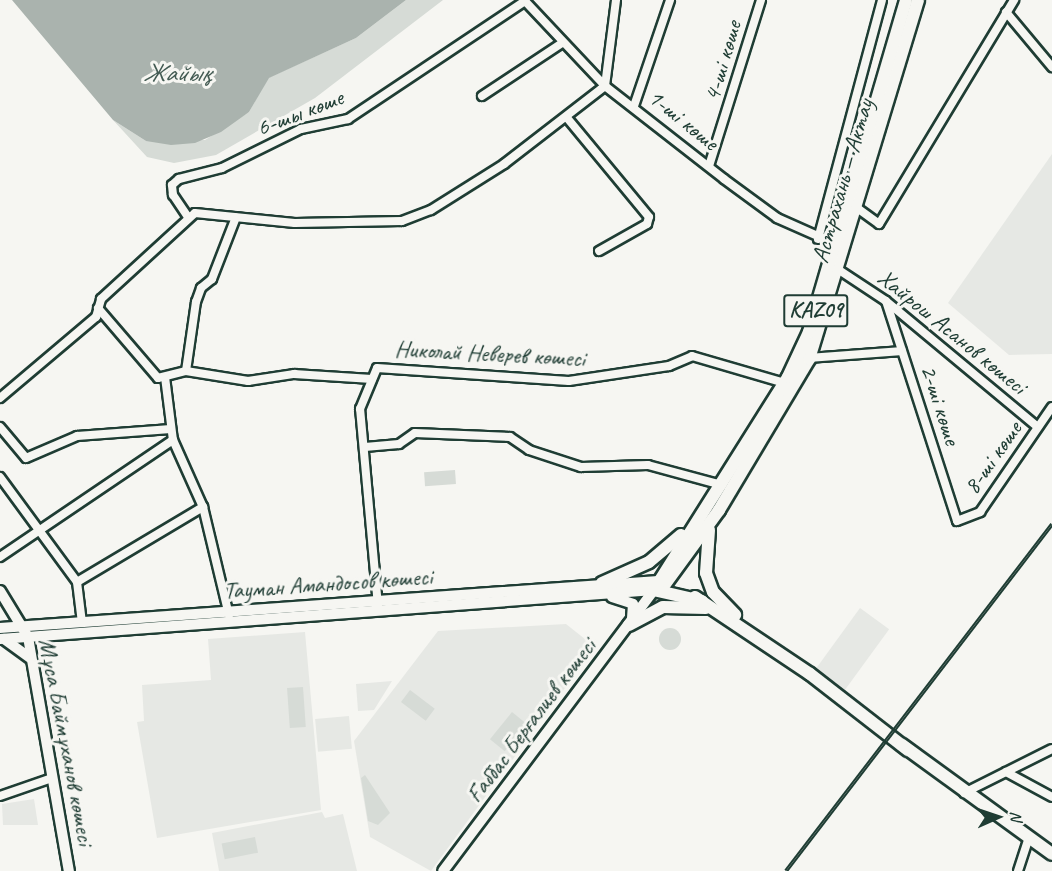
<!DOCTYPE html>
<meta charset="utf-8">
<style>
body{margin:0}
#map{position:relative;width:1052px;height:871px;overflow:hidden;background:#f6f6f2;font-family:Caveat,sans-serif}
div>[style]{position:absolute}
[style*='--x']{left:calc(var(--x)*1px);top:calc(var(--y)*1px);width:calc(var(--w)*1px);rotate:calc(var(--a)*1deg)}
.built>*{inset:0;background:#e6e8e4;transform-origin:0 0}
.green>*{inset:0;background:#d6dbd6;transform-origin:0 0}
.round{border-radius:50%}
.water>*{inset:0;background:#aab3ae}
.roads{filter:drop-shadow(2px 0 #1f3d34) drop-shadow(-2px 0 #1f3d34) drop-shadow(0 2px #1f3d34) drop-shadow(0 -2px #1f3d34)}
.minor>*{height:8px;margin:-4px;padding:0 4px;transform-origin:4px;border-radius:4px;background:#f6f6f2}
.major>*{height:10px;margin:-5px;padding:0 5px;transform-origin:5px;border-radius:5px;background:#f6f6f2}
.highway>*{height:12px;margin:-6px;padding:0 6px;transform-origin:6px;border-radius:6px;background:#f6f6f2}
.rail>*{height:4px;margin-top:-2px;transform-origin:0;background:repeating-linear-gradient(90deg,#f6f6f2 0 4.5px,#1f3d34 0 9px);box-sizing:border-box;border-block:2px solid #1f3d34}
span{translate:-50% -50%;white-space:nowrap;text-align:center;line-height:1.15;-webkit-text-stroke:6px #f6f6f2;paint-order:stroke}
.shield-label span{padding:2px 4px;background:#f6f6f2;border:2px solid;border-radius:4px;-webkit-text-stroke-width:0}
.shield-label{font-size:22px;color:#1f3d34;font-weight:700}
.street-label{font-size:24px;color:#1f3d34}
.water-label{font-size:26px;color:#425a52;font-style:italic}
.north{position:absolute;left:968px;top:787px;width:60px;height:60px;-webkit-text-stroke:4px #f6f6f2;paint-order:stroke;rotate:87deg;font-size:16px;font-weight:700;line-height:24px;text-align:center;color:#1f3d34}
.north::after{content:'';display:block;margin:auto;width:21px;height:27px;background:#1f3d34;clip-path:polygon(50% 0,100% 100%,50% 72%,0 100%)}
</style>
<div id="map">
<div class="built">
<i style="clip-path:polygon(1052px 154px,1052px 354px,1009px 355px,948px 303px)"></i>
<i style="left:860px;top:608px;width:36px;height:75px;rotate:36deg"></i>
<i style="clip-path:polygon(566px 624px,595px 647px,431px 871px,370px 837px,354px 741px,438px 631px)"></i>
<i style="clip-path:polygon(305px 632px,321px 810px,157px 838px,137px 722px,144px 721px,142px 685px,211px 680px,208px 639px)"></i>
<i style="clip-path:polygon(392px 681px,374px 710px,358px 711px,356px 684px)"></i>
<i style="left:349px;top:716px;width:33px;height:34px;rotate:85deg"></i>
<i style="clip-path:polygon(34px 799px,38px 825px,3px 825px,2px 804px)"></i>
<i style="clip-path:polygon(322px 812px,325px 818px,343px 814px,357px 871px,219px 871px,212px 833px)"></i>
</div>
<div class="green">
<i style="clip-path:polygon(406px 0,443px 0,315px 98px,216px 155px,174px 163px,147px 157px,113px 120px,146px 141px,205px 140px,249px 112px,268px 78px,356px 38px)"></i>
<i style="left:455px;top:470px;width:14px;height:31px;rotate:86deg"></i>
<i class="round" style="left:659px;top:628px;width:22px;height:22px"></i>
<i style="left:303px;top:687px;width:40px;height:16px;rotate:86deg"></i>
<i style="left:410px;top:690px;width:31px;height:15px;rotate:37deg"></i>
<i style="left:512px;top:712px;width:19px;height:35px;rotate:39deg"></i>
<i style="clip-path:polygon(365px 775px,390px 813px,378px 825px,368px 821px,361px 778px)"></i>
<i style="left:255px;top:837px;width:16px;height:34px;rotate:79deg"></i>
</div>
<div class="water">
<i style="clip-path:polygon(12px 0,406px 0,356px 38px,269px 78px,249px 112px,221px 132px,195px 143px,171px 145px,146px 141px,113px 120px)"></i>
</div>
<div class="roads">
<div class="minor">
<i style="--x:524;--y:0;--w:118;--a:46.7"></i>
<i style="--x:605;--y:86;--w:151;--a:38"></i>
<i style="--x:724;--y:179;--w:66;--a:36.3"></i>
<i style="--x:777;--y:218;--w:67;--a:23.9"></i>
<i style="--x:1006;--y:12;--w:72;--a:50.1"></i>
<i style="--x:482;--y:96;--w:96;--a:-33.5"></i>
<i style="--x:634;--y:106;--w:112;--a:-71.2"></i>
<i style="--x:568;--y:119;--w:127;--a:50.4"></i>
<i style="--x:649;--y:217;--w:7;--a:106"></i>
<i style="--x:647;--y:224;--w:55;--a:150.6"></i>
<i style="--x:709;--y:166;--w:174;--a:-72.6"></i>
<i style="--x:853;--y:205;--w:32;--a:36"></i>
<i style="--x:879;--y:224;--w:262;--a:-58.9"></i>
<i style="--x:188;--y:217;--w:27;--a:-124"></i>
<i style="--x:173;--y:195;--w:10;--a:-96"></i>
<i style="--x:172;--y:185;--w:9;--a:-41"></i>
<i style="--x:179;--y:179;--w:44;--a:-14.3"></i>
<i style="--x:222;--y:168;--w:88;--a:-26.3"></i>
<i style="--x:301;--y:129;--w:48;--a:-12"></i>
<i style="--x:348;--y:119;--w:213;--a:-33.7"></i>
<i style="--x:818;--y:239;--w:247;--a:-75"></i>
<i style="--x:839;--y:270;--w:56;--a:33.4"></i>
<i style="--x:886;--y:301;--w:197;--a:39.7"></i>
<i style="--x:886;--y:301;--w:231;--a:72.1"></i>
<i style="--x:957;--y:521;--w:25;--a:-21"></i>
<i style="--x:980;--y:512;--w:127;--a:-55.6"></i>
<i style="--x:98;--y:308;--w:92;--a:49.4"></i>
<i style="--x:158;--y:378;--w:29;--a:-14"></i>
<i style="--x:186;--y:371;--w:63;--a:9.2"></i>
<i style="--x:248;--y:381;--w:47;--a:-8.7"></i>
<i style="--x:294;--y:374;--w:78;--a:3.7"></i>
<i style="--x:809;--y:358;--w:93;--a:-4.3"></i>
<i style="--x:186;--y:371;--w:70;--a:-81.8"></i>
<i style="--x:196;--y:302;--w:15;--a:-70"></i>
<i style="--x:201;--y:288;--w:14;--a:-39"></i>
<i style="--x:212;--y:279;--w:66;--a:-68.8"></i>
<i style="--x:165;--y:377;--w:64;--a:82.8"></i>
<i style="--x:173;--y:440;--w:73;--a:65.9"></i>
<i style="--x:203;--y:507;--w:111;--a:76.5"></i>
<i style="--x:0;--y:398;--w:126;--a:-40.2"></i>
<i style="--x:96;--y:317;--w:19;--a:-74"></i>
<i style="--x:101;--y:299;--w:127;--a:-42.5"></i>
<i style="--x:195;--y:213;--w:100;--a:5.7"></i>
<i style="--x:295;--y:223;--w:107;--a:-1.1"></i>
<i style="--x:402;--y:221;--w:31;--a:-21"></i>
<i style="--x:431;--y:210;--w:86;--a:-32.2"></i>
<i style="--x:504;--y:164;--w:128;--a:-37.7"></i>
<i style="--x:605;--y:86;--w:87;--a:-82.7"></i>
<i style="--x:0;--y:427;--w:40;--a:50"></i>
<i style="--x:26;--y:458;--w:56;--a:-23.3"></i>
<i style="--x:77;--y:436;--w:94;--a:-4.3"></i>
<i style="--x:365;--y:447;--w:34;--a:-5"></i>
<i style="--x:399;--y:444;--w:19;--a:-35"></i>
<i style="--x:415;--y:433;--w:95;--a:2.4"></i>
<i style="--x:510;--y:437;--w:23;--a:34"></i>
<i style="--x:529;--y:450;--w:55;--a:18.1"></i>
<i style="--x:581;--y:467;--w:67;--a:-1.7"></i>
<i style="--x:648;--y:465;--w:77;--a:15.1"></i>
<i style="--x:0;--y:477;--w:130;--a:53.7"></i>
<i style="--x:77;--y:582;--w:41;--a:83"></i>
<i style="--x:0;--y:557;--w:209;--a:-34.1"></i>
<i style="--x:77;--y:582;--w:147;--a:-30.8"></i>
<i style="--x:378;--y:606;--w:198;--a:-95.2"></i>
<i style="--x:360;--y:409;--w:44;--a:-67.5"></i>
<i style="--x:377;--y:368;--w:192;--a:3.9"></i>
<i style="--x:569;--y:381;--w:101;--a:-8.5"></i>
<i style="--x:669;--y:366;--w:25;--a:-23"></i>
<i style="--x:692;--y:356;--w:97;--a:16.2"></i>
<i style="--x:1006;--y:772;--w:52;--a:28.5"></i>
<i style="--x:964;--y:793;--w:98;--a:-26.6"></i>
<i style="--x:0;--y:796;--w:55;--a:-19.1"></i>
<i style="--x:1018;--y:871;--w:35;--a:-72"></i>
</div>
<div class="major">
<i style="--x:0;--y:591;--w:54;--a:58.7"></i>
<i style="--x:28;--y:637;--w:238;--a:80.1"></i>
<i style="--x:612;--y:597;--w:22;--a:18"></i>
<i style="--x:633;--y:604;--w:15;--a:94"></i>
<i style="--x:0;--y:628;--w:660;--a:-4.09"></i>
<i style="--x:0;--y:639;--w:656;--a:-4.28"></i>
<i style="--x:654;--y:590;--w:351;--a:126.9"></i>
<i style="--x:4;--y:639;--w:32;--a:36"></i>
</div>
<div class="highway">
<i style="--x:709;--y:530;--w:43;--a:94"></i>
<i style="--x:706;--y:573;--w:20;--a:70"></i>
<i style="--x:713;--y:592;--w:32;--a:46"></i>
<i style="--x:602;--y:583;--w:51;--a:-24.1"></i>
<i style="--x:649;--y:562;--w:42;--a:-40.2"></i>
<i style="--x:660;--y:591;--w:100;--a:-53.9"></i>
<i style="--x:719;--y:510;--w:176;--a:-59.2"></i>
<i style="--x:809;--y:359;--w:375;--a:-73.1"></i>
<i style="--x:695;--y:597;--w:138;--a:33.8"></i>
<i style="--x:810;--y:674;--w:124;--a:37.8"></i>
<i style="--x:702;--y:601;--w:49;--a:-167.1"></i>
<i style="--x:654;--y:590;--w:252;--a:-57.8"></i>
<i style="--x:788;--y:377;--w:50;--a:-65"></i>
<i style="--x:809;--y:332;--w:346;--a:-73.7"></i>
<i style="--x:629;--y:625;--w:38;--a:-28"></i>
<i style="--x:663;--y:607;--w:43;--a:1.3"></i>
<i style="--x:902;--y:745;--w:185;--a:36"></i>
</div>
</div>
<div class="rail">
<i style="--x:786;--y:871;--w:437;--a:-52.5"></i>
</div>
<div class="shield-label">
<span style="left:816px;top:311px">KAZ09</span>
</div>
<div class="street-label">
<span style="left:723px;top:61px;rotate:-74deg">4-шi көше</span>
<span style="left:300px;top:113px;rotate:-21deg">6-шы көше</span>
<span style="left:683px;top:120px;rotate:39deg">1-ші көше</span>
<span style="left:843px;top:181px;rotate:-74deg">Астрахань — Актау</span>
<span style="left:952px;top:332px;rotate:39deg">Хайрош Асанов көшесі</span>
<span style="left:490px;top:354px;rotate:3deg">Николай Неверев көшесі</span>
<span style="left:940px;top:405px;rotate:72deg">2-ші көше</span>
<span style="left:993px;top:458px;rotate:-55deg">8-шi көше</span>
<span style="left:328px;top:584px;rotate:-4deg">Тауман Амандосов көшесі</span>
<span style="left:531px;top:721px;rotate:-53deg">Ғаббас Берғалиев көшесі</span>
<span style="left:66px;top:742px;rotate:79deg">Мұса Баймұханов көшесі</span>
</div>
<div class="water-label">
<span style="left:177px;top:73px">Жайық</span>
</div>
<div class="north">N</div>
</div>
